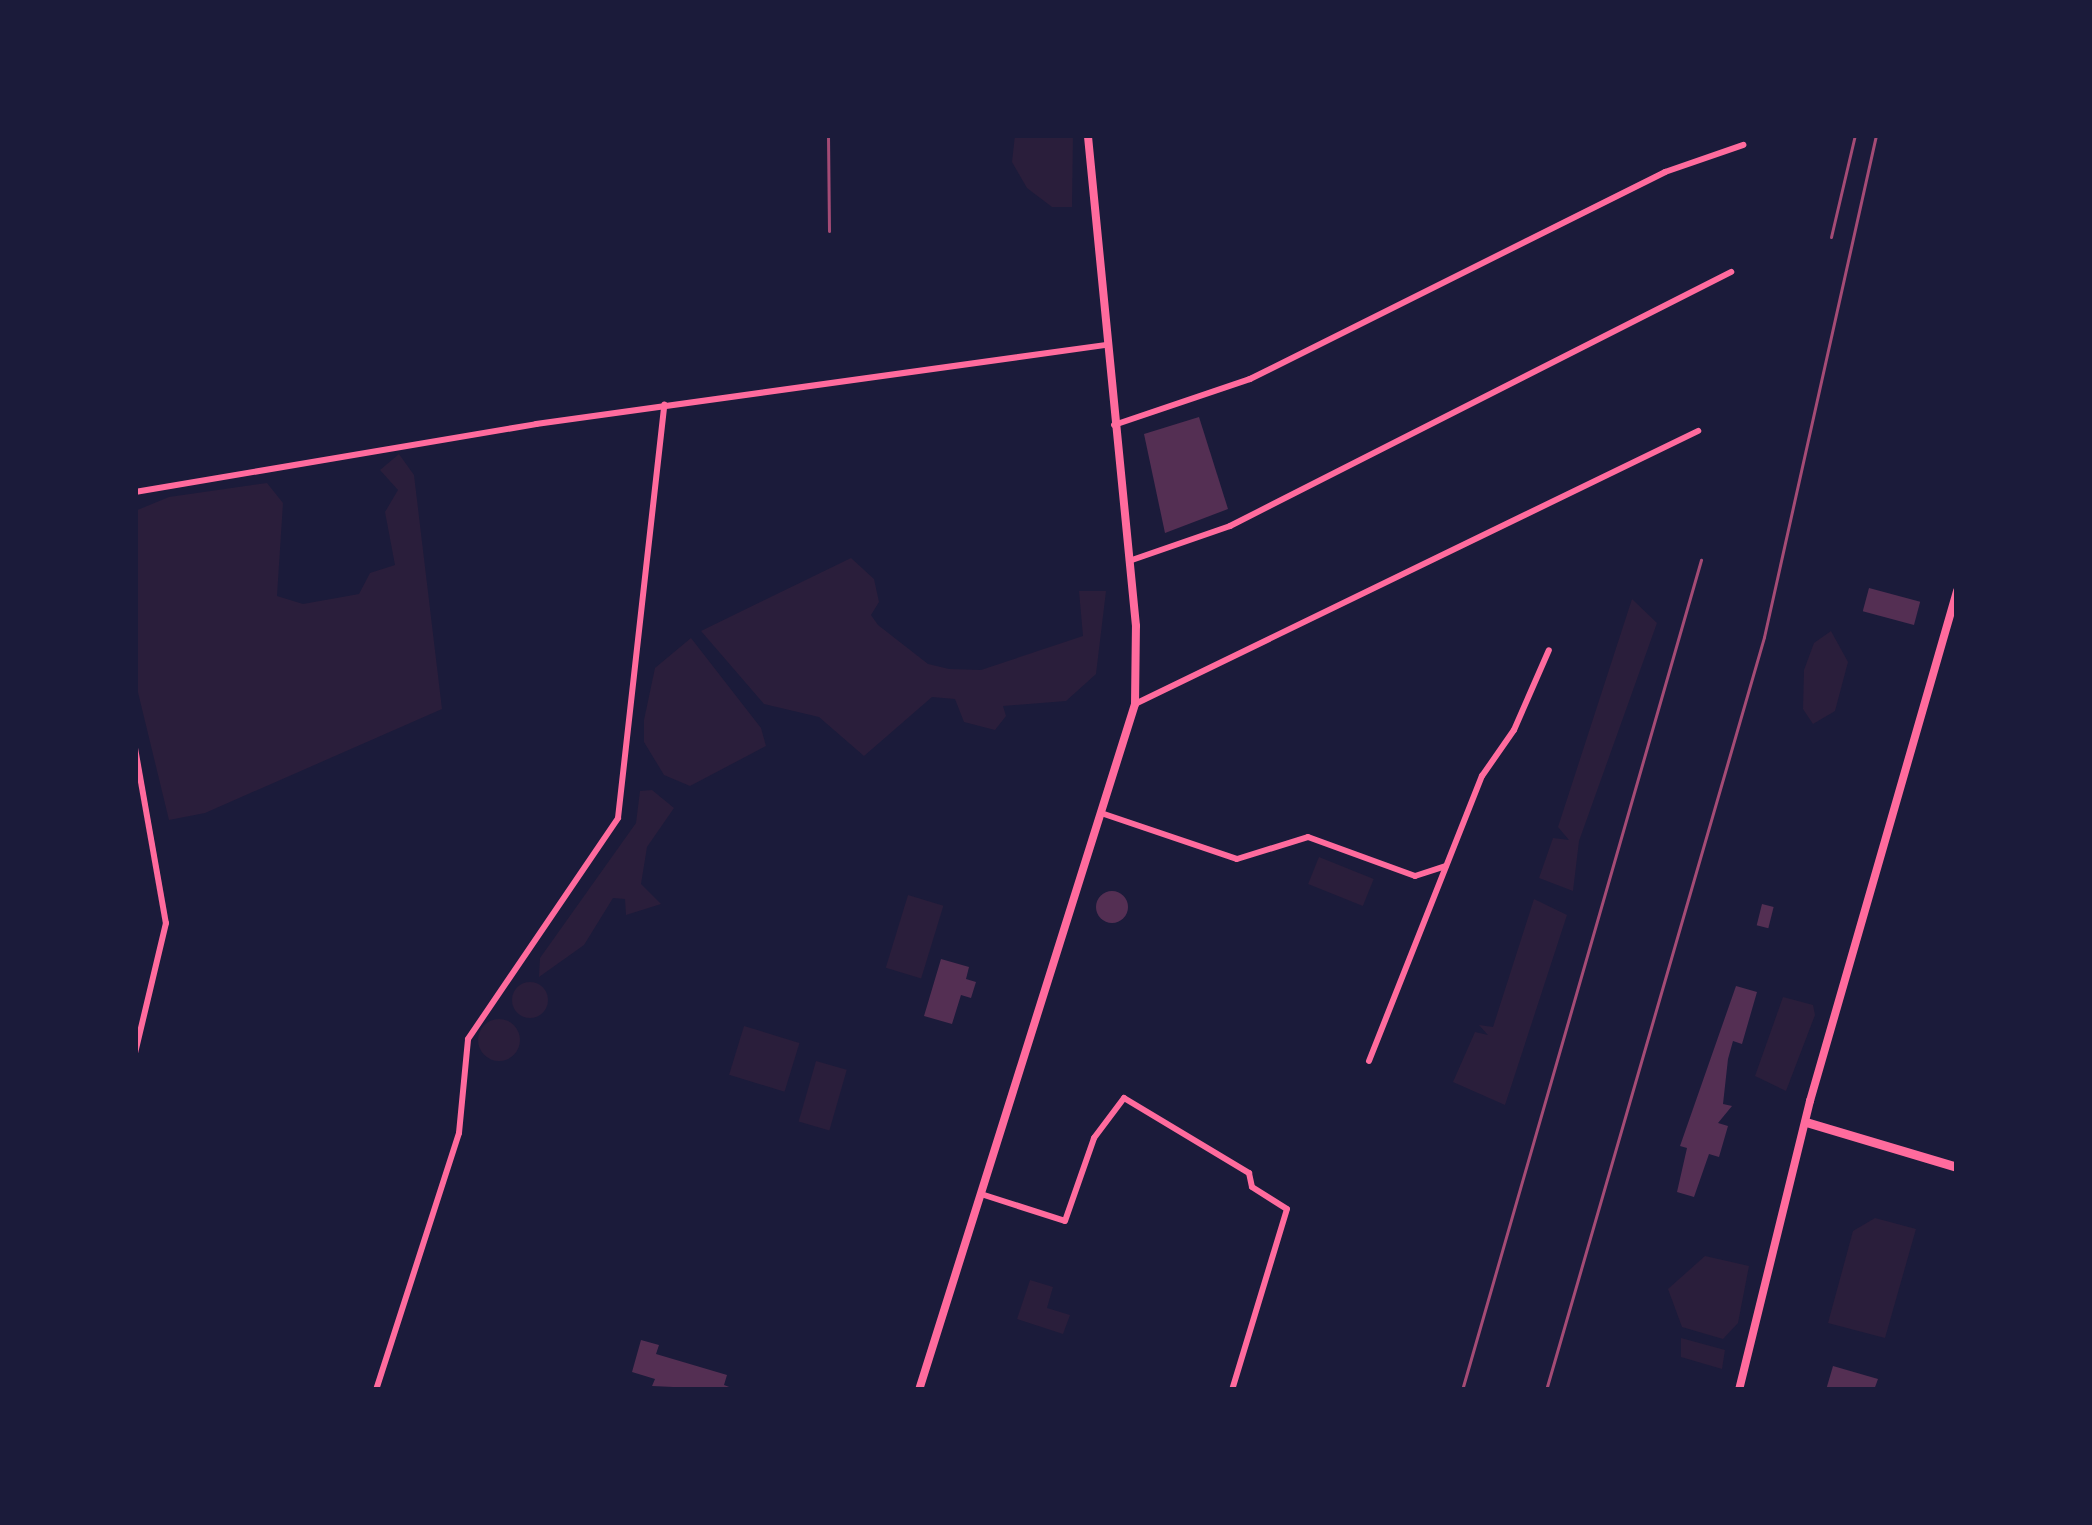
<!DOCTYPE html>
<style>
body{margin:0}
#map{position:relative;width:2092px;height:1525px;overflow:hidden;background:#1b1b3a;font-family:"Open Sans",sans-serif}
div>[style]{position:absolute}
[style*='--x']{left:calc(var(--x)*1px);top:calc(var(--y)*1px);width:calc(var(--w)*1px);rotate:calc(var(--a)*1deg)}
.green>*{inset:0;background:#2a1e3b;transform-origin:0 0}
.round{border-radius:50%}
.building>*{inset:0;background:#542f53;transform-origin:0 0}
.minor>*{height:6px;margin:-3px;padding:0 3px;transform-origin:3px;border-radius:3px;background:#ff6b9d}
.tertiary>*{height:8px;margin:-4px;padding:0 4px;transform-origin:4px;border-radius:4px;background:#ff6b9d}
.secondary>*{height:9px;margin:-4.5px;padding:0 4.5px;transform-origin:4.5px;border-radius:4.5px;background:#ff6b9d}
.rail>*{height:3px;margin:-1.5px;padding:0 1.5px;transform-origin:1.5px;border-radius:1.5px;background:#a44b75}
span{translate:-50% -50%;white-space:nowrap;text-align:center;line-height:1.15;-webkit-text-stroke:9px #1b1b3a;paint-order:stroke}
.frame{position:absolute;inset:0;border:138px solid #1b1b3a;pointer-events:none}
</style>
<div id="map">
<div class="green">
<i style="clip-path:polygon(1015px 135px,1073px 135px,1072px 207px,1052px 207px,1027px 188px,1012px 162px)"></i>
<i style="clip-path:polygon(399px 454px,414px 475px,442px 709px,205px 813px,169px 820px,135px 680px,135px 511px,169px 497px,267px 483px,283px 503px,277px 596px,303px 604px,359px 594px,370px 573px,395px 565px,385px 512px,398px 490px,380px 470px)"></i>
<i style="clip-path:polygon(851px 558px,874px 579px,879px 602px,871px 615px,878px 625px,928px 664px,949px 669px,981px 670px,1083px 636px,1079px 591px,1106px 591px,1096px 674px,1066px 701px,1003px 706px,1006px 716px,995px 730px,964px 722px,955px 699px,932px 697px,864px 756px,819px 717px,764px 704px,701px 631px)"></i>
<i style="clip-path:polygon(1632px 599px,1657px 623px,1579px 841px,1573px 891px,1539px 878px,1553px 838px,1569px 840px,1558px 827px)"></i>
<i style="clip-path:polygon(1831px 631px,1848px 662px,1835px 711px,1813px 724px,1803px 709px,1804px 670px,1814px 643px)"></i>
<i style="clip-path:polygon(691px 638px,761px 728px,766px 746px,690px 786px,664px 775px,644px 742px,644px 720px,655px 668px)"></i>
<i style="clip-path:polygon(652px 790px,674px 808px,647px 847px,641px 884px,661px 904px,626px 915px,625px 899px,613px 898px,584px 945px,539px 977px,540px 958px,636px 823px,640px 791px)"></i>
<i style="left:1319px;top:857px;width:59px;height:29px;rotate:22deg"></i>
<i style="left:908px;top:895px;width:37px;height:76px;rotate:17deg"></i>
<i style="clip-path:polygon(1534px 899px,1567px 915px,1505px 1105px,1453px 1082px,1475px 1032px,1488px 1035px,1479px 1025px,1493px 1027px)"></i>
<i class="round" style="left:512px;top:982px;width:36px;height:36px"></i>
<i style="clip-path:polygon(1783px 997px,1813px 1005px,1815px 1015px,1786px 1091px,1755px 1076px)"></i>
<i class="round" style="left:478px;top:1019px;width:42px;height:42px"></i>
<i style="left:744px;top:1026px;width:58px;height:51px;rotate:17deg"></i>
<i style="left:816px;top:1061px;width:32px;height:63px;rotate:16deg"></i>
<i style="clip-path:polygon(1875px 1218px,1916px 1229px,1885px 1338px,1828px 1323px,1853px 1231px)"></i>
<i style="clip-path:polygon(1705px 1256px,1749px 1266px,1738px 1323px,1723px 1339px,1682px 1327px,1668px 1289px)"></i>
<i style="clip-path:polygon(1030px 1280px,1053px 1287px,1047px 1308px,1070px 1315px,1063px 1334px,1017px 1319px)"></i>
<i style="clip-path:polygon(1681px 1338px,1725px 1350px,1722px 1369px,1681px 1357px)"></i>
</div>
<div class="building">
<i style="clip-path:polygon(1199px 417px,1228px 509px,1165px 533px,1144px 434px)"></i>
<i style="left:1869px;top:588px;width:53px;height:24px;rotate:15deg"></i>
<i class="round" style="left:1096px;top:891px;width:32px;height:32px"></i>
<i style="left:1762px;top:904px;width:12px;height:22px;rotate:14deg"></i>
<i style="clip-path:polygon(941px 959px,969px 967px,966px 979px,976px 982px,971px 998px,961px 995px,952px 1024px,924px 1016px)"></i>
<i style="clip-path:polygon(1736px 986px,1757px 992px,1742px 1044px,1733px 1041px,1728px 1059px,1723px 1104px,1732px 1106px,1718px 1123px,1728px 1126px,1719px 1157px,1709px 1154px,1694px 1197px,1677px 1192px,1687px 1148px,1680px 1146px)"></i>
<i style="clip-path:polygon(641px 1340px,659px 1345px,656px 1354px,727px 1375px,724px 1385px,737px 1390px,652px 1386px,655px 1379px,632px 1372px)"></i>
<i style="clip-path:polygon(1833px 1366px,1878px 1379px,1874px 1390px,1826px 1390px)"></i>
</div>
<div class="minor">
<i style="--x:1114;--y:425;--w:144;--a:-18.7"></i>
<i style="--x:1250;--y:379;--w:464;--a:-26.5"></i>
<i style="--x:1665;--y:172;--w:83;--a:-19.1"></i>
<i style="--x:135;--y:492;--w:407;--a:-9.6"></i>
<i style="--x:536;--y:424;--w:574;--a:-7.9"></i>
<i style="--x:1129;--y:561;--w:107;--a:-19.1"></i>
<i style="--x:1230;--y:526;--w:562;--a:-26.88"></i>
<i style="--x:1135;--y:704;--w:626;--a:-25.87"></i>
<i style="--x:135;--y:748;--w:178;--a:80"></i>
<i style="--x:166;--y:923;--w:134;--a:103.4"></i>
<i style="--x:1104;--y:814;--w:140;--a:18.7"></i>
<i style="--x:1237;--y:859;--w:74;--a:-17.2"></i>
<i style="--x:1308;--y:837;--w:114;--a:20"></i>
<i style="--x:1415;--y:876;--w:32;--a:-18"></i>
<i style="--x:1369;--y:1061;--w:307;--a:-68.4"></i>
<i style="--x:1482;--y:776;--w:56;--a:-55.2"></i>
<i style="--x:1514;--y:730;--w:87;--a:-66.4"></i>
<i style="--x:981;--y:1194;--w:88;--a:17.8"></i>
<i style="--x:1065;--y:1221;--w:88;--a:-70.7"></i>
<i style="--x:1094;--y:1138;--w:50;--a:-53.1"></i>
<i style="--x:1124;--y:1098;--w:146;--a:31"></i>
<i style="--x:1249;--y:1173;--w:14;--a:78"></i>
<i style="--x:1252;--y:1187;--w:41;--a:32.2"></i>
<i style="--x:1287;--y:1209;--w:189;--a:106.9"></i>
<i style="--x:317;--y:1390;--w:18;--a:0"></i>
<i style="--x:376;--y:1390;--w:270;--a:-72.1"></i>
<i style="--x:459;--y:1133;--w:94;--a:-84.5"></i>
<i style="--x:468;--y:1039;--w:267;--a:-55.8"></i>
<i style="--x:618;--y:818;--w:416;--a:-83.6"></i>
</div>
<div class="tertiary">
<i style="--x:919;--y:1390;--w:719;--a:-72.52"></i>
<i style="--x:1135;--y:704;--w:78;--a:-89.3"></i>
<i style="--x:1136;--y:626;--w:493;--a:-95.6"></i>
<i style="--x:1739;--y:1390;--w:298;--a:-76.2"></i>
<i style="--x:1810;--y:1101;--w:531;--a:-73.92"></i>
</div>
<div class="secondary">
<i style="--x:1806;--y:1122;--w:158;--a:16.6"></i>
</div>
<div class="rail">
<i style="--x:828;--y:135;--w:96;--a:89.4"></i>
<i style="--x:1831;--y:237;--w:105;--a:-76.8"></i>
<i style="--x:1462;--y:1390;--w:864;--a:-73.94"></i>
<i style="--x:1546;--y:1390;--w:784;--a:-73.85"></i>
<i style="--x:1764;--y:637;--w:514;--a:-77.42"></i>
</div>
<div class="frame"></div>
</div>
